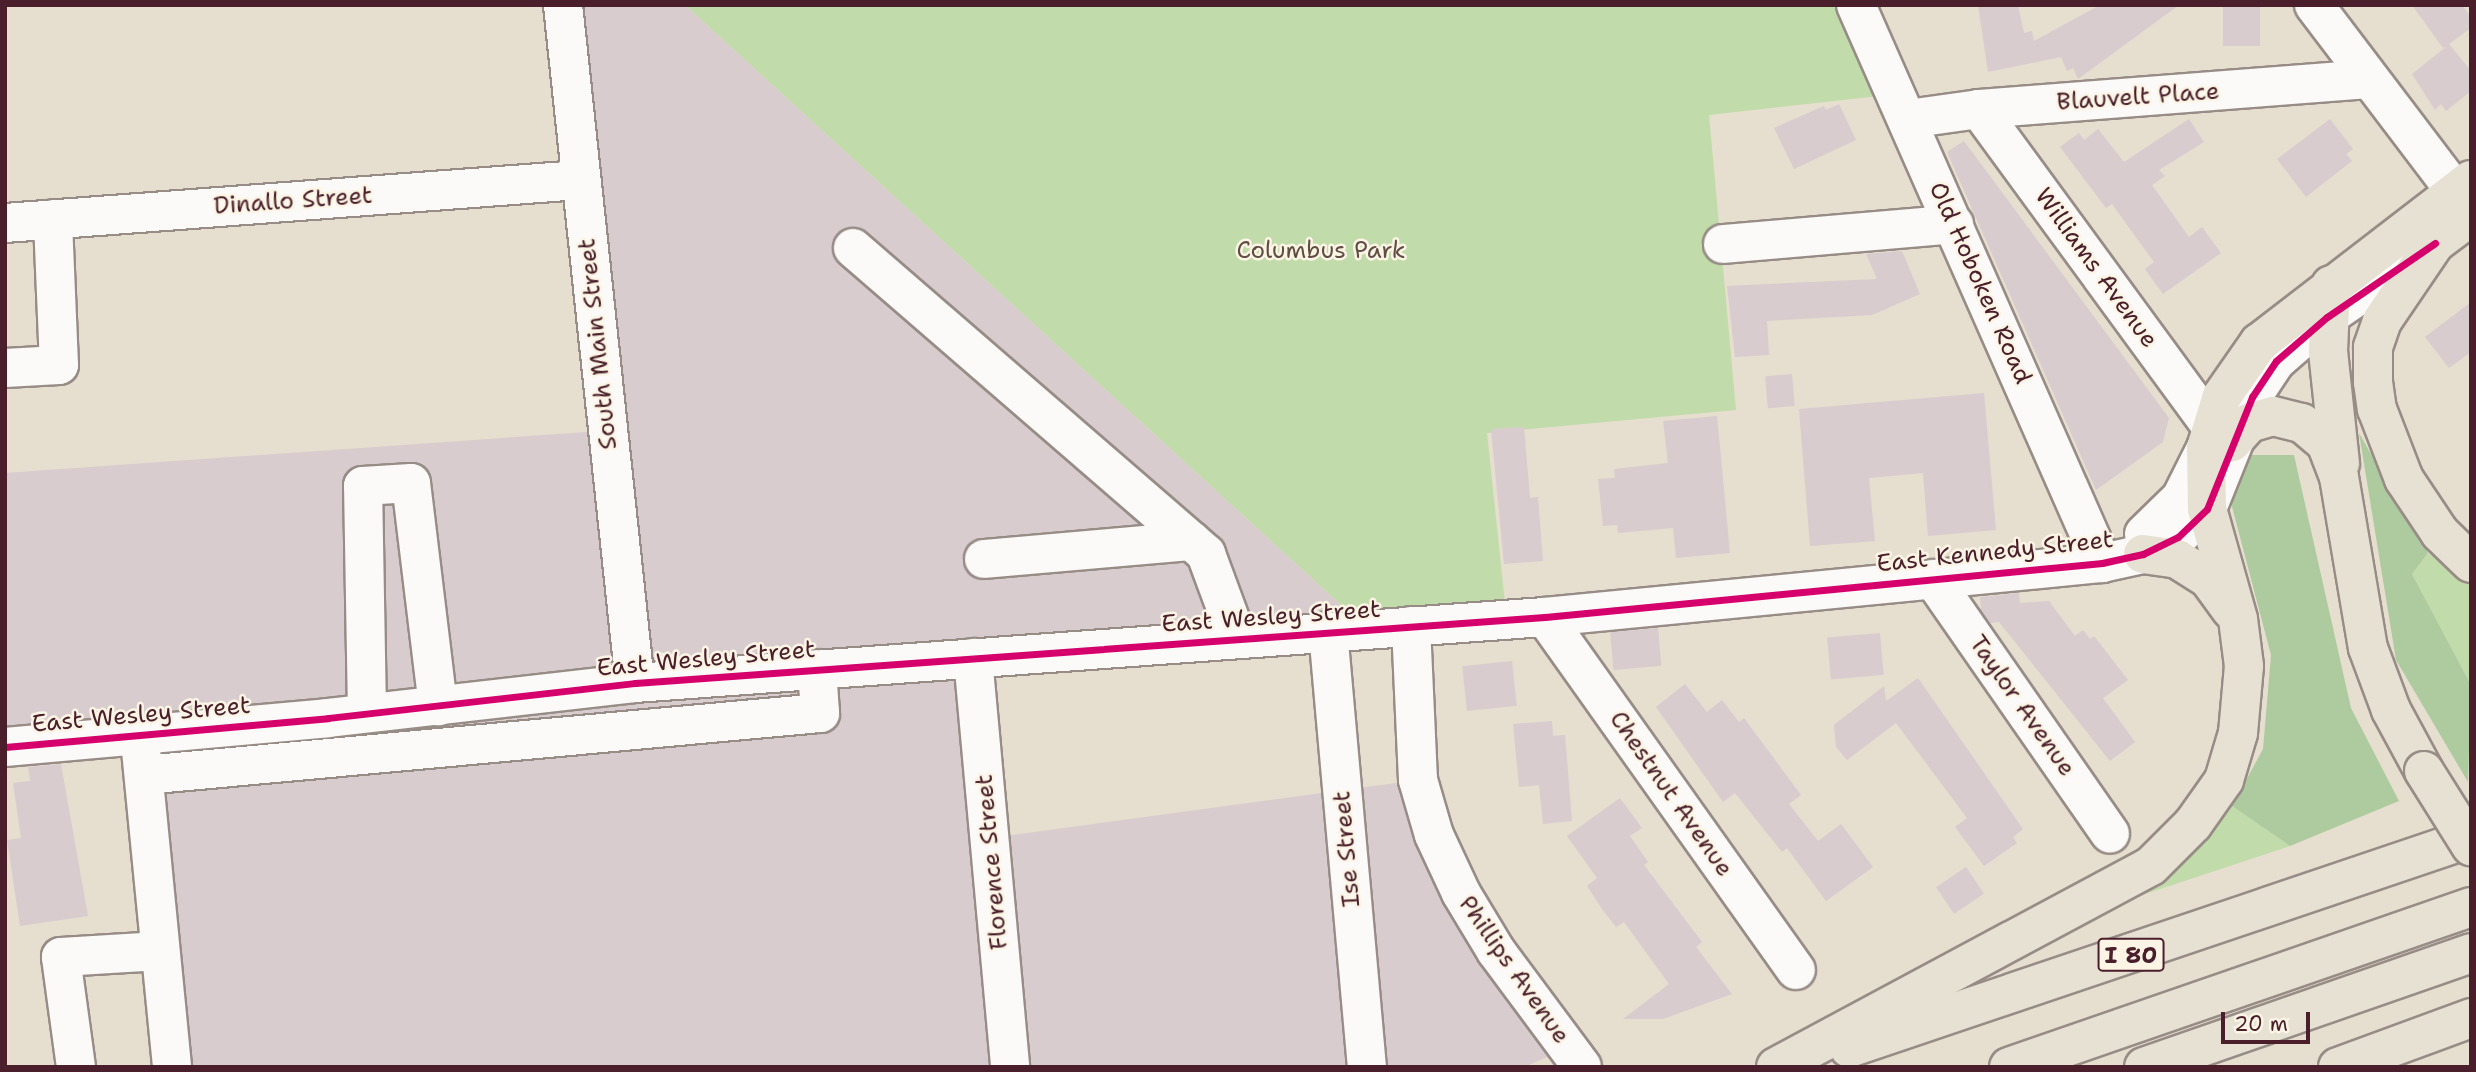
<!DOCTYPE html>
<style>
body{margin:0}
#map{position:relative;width:2476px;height:1072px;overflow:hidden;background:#e6dece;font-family:"Shantell Sans",sans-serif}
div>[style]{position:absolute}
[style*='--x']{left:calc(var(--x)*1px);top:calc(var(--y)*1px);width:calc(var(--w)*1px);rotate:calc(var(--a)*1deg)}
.industrial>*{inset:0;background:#d9ccce}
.green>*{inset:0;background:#c1dcaa}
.forest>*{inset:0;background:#aecb9f}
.building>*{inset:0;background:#d8cccf;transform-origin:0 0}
.roads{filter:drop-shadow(2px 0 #978c86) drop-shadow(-2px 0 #978c86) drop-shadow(0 2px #978c86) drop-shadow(0 -2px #978c86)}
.minor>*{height:38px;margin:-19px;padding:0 19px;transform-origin:19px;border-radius:19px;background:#fbfaf8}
.major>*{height:38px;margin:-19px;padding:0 19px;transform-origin:19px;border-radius:19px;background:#e6e1d3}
.highway>*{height:38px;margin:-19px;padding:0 19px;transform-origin:19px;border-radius:19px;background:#e6e1d3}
.bridges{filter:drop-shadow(2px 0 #978c86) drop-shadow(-2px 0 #978c86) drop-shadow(0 2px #978c86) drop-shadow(0 -2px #978c86)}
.highway-bridge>*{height:38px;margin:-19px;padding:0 19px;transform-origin:19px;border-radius:19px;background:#e6e1d3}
.cycleway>*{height:7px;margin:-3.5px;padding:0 3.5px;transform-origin:3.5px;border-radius:3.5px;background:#d6006c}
span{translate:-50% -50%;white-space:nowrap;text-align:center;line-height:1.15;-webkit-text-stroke:5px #fcf5e5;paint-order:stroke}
.shield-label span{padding:2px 5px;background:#fcf5e5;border:2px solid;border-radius:5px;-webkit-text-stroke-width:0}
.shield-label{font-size:23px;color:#4a1f2b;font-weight:700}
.street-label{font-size:24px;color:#4a1f2b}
.park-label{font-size:24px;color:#604e44}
.frame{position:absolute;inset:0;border:7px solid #4a1f2b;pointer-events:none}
.scale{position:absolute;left:2221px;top:1012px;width:89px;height:32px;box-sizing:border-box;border:4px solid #4a1f2b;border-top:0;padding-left:9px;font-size:21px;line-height:24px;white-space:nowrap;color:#4a1f2b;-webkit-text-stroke:5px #fcf5e5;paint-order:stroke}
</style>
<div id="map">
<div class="industrial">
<i style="clip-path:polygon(570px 5px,685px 5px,1363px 625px,977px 659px,991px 838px,1418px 780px,1568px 1048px,1524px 1067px,184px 1067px,155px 732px,5px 745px,5px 473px,615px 430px)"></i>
</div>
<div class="green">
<i style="clip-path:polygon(685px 5px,1855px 5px,1896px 94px,1709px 115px,1736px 410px,1487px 433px,1506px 613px,1363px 625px)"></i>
<i style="clip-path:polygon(2428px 553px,2471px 585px,2471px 685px,2412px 574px)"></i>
<i style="clip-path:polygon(2232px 806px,2290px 846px,2139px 896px)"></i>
</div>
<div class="forest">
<i style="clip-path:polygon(2359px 433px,2428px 553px,2412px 574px,2471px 685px,2468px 782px,2396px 660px)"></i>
<i style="clip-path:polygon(2249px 455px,2294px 455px,2351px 708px,2399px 801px,2290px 846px,2232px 806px,2263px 749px,2271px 655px,2230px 499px)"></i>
</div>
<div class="building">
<i style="clip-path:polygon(618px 5px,665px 5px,853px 166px,794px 236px,1022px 432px,885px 592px,828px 543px,792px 584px,686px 492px,721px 452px,675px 412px,713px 369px,704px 307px,659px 314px)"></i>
<i style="clip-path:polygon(1978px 5px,2018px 5px,2024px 33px,2032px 31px,2034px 41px,2100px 5px,2179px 5px,2078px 79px,2073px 68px,2067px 71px,2061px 57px,1988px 72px)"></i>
<i style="left:2223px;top:5px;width:37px;height:41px"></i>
<i style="clip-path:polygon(2412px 5px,2462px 5px,2471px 17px,2471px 28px,2449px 44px,2471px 71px,2471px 91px,2446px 111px,2441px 104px,2435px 110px,2412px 74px,2447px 46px,2443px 48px)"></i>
<i style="clip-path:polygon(1839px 104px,1856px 140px,1794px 169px,1774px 128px,1824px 106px,1826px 110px)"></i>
<i style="clip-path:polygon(2189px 119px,2204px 142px,2159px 170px,2165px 176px,2152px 185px,2189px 237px,2202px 227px,2221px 253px,2163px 294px,2145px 269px,2154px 262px,2112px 204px,2106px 208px,2060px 147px,2079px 133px,2084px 140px,2098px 129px,2124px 162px)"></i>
<i style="clip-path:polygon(2330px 119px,2353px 149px,2346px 154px,2352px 161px,2306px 197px,2277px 159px)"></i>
<i style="clip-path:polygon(1964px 141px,2169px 418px,2163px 442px,2096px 490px,1947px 152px)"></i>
<i style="clip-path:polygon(1902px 251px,1920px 294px,1872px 315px,1767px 321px,1769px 355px,1735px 357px,1727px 286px,1877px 279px,1866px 254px)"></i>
<i style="clip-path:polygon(2471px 302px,2471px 352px,2449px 368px,2425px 337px)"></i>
<i style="left:1792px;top:374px;width:32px;height:27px;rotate:85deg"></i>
<i style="clip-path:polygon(1984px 393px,1996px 530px,1928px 536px,1923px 473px,1869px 478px,1875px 541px,1810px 546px,1799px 409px)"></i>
<i style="clip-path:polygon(1717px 416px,1730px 553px,1676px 558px,1673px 528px,1618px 533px,1617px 525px,1603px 526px,1598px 479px,1615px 478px,1614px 469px,1668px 463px,1663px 421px)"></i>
<i style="clip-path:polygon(1524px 427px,1530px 498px,1538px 497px,1543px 561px,1504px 564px,1491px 429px)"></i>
<i style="left:561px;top:453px;width:181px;height:124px;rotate:86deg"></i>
<i style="clip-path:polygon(288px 463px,294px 571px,317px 570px,322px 653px,267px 656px,262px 573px,198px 577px,199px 593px,168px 595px,174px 685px,5px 696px,5px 476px)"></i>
<i style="clip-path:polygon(2019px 593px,2020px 603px,2049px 601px,2075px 636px,2083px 630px,2090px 639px,2094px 636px,2128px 680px,2103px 698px,2135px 742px,2110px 761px,1999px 622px,1990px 623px,1981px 610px,1980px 597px)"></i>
<i style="left:1658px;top:628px;width:38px;height:48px;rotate:85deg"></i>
<i style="left:1880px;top:633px;width:42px;height:53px;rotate:85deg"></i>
<i style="left:1512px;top:661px;width:45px;height:50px;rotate:84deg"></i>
<i style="clip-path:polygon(1918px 678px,2023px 829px,2013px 837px,2017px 843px,1984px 866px,1955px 827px,1967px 818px,1896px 723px,1847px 760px,1836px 747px,1834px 725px,1884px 686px,1886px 701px)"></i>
<i style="clip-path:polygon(1685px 684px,1707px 712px,1722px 700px,1739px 722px,1744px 718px,1801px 795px,1789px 804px,1818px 841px,1841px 824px,1873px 867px,1826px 901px,1787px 848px,1782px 852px,1735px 793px,1723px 802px,1656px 707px)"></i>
<i style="clip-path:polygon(1552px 721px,1553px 736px,1565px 735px,1572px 821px,1543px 824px,1539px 785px,1519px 787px,1513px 724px)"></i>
<i style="clip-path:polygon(61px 764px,88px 916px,20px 926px,7px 840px,21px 838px,13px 783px,30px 781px,28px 767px)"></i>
<i style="clip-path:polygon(915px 765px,942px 1067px,220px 1067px,198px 821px)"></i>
<i style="clip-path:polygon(1620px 798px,1642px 828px,1630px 836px,1648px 862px,1644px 865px,1702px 942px,1696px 947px,1732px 994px,1663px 1019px,1623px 1019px,1669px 984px,1624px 922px,1616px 927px,1602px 909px,1587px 886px,1597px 878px,1567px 836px)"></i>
<i style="clip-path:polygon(1239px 814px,1252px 917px,1265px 915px,1278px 1016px,1239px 1021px,1244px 1067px,1067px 1067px,1061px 1023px,1038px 1026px,1030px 961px,1059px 957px,1052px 901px,1029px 904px,1021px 842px)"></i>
<i style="left:1966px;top:867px;width:32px;height:36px;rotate:56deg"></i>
</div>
<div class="roads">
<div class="minor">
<i style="--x:563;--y:5;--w:682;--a:83.94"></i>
<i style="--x:1856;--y:5;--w:610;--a:66.21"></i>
<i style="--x:2314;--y:5;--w:233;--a:52.8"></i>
<i style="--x:1979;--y:109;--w:394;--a:53.8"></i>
<i style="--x:1908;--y:119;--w:72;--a:-8"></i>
<i style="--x:1979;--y:109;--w:391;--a:-4.4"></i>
<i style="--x:5;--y:223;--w:577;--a:-4.28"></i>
<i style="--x:1723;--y:244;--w:232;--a:-4.9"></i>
<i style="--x:853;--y:248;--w:467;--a:40.9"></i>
<i style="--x:1206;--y:554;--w:90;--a:69.7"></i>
<i style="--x:5;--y:368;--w:54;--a:-3.2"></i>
<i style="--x:59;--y:365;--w:146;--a:-92.4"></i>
<i style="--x:2144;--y:534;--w:52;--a:-44.2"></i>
<i style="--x:2181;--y:498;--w:56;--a:-63.4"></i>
<i style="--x:984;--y:559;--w:208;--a:-5"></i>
<i style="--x:1933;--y:579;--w:310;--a:55.2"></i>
<i style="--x:1545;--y:617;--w:433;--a:54.6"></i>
<i style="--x:1411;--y:626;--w:154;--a:87.4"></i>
<i style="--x:1418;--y:780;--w:57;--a:73.8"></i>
<i style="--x:1434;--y:835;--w:64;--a:65"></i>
<i style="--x:1461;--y:893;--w:68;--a:58.9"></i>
<i style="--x:1496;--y:951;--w:144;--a:53.4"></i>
<i style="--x:1328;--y:631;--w:438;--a:84.9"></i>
<i style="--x:973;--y:658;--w:411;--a:84.8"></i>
<i style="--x:367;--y:713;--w:227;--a:-91"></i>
<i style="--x:363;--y:486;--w:48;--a:-3.6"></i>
<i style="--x:411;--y:483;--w:225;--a:83.1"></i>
<i style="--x:5;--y:747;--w:324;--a:-5.1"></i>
<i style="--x:328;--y:718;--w:309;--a:-6.5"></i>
<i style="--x:635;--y:683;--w:912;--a:-4.15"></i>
<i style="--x:1545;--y:617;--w:560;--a:-5.54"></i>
<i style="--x:2102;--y:563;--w:42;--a:-12.4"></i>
<i style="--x:2143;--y:554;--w:39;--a:-26"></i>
<i style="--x:2178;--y:537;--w:40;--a:-44"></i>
<i style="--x:2207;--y:509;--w:121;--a:-68.1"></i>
<i style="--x:2252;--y:397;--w:43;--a:-56.3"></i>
<i style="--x:2276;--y:361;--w:67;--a:-40.8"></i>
<i style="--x:2327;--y:317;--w:131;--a:-34.4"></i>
<i style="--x:141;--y:750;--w:319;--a:84.4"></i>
<i style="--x:144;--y:775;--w:679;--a:-5.24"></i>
<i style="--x:820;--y:713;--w:44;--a:-93.9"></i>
<i style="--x:76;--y:1067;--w:111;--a:-97.8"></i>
<i style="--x:61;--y:957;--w:99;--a:-3.5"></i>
</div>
<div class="major">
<i style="--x:2435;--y:243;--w:45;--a:-36.9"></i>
<i style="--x:2206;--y:448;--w:54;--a:-72.9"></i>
<i style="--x:2222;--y:396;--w:65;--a:-55.1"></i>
<i style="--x:2259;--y:343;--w:267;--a:-37.6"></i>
</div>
<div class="highway">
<i style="--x:2435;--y:243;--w:94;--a:124.2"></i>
<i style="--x:2382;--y:321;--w:28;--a:109"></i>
<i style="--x:2373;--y:347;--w:35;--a:90"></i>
<i style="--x:2373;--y:382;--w:27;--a:82"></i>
<i style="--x:2377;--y:409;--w:75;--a:68.9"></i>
<i style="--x:2404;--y:479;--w:65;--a:56.3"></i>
<i style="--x:2440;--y:533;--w:43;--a:44.1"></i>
<i style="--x:2331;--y:285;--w:66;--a:92.6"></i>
<i style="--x:2328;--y:351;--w:113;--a:83.9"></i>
<i style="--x:2232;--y:442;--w:25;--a:-48"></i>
<i style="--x:2249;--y:423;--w:25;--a:-16"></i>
<i style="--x:2273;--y:416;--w:30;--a:14"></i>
<i style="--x:2302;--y:423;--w:31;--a:40"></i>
<i style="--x:2326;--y:443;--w:36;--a:69"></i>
<i style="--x:2339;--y:477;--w:173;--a:80.4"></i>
<i style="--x:2368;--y:648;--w:66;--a:69.6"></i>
<i style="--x:2391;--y:710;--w:69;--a:61.6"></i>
<i style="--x:2143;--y:554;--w:34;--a:8"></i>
<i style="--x:2177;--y:559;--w:36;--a:32"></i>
<i style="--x:2208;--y:578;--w:39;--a:54"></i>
<i style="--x:1849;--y:1048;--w:656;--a:-18.66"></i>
<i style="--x:1776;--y:1067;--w:425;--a:-28.2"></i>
<i style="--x:2151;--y:866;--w:59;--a:-45"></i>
<i style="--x:2193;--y:824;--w:54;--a:-54.8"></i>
<i style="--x:2224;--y:780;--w:49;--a:-73.4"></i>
<i style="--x:2238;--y:733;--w:67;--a:-84.9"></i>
<i style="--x:2244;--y:666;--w:47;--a:-97.3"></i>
<i style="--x:2238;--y:619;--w:114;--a:-105.7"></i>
<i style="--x:2207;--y:509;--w:61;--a:-90.9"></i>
<i style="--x:2009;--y:1067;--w:489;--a:-19.1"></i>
<i style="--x:2144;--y:1067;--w:346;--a:-19.2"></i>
<i style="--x:2338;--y:1067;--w:142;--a:-20.2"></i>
</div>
</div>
<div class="bridges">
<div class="highway-bridge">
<i style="--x:2424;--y:771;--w:89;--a:57.9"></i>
</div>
</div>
<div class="cycleway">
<i style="--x:5;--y:747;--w:324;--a:-5.1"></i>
<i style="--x:328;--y:718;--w:309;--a:-6.5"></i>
<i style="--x:635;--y:683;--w:912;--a:-4.15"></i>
<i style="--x:1545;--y:617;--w:560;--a:-5.54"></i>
<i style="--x:2102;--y:563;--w:42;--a:-12.4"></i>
<i style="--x:2143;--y:554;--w:39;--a:-26"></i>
<i style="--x:2178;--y:537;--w:40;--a:-44"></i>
<i style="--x:2207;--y:509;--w:121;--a:-68.1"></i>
<i style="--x:2252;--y:397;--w:43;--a:-56.3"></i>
<i style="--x:2276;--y:361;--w:67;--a:-40.8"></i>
<i style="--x:2327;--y:317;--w:131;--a:-34.4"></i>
</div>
<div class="shield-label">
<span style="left:2131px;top:955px">I 80</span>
</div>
<div class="street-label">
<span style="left:2138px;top:97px;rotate:-4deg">Blauvelt Place</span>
<span style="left:293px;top:201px;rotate:-4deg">Dinallo Street</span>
<span style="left:2096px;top:268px;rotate:54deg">Williams Avenue</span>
<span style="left:1980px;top:283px;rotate:66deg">Old Hoboken Road</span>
<span style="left:598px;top:344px;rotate:-96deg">South Main Street</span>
<span style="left:1995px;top:552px;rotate:-6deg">East Kennedy Street</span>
<span style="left:1271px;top:617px;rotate:-4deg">East Wesley Street</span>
<span style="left:706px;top:659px;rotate:-5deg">East Wesley Street</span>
<span style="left:2022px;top:706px;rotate:55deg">Taylor Avenue</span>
<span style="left:141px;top:715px;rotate:-5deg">East Wesley Street</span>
<span style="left:1671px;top:794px;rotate:55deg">Chestnut Avenue</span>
<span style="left:1347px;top:849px;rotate:-95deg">Ise Street</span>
<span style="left:992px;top:862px;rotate:-95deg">Florence Street</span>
<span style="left:1514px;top:970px;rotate:55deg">Phillips Avenue</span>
</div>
<div class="park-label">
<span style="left:1321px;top:251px">Columbus Park</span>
</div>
<div class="frame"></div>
<div class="scale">20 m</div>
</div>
